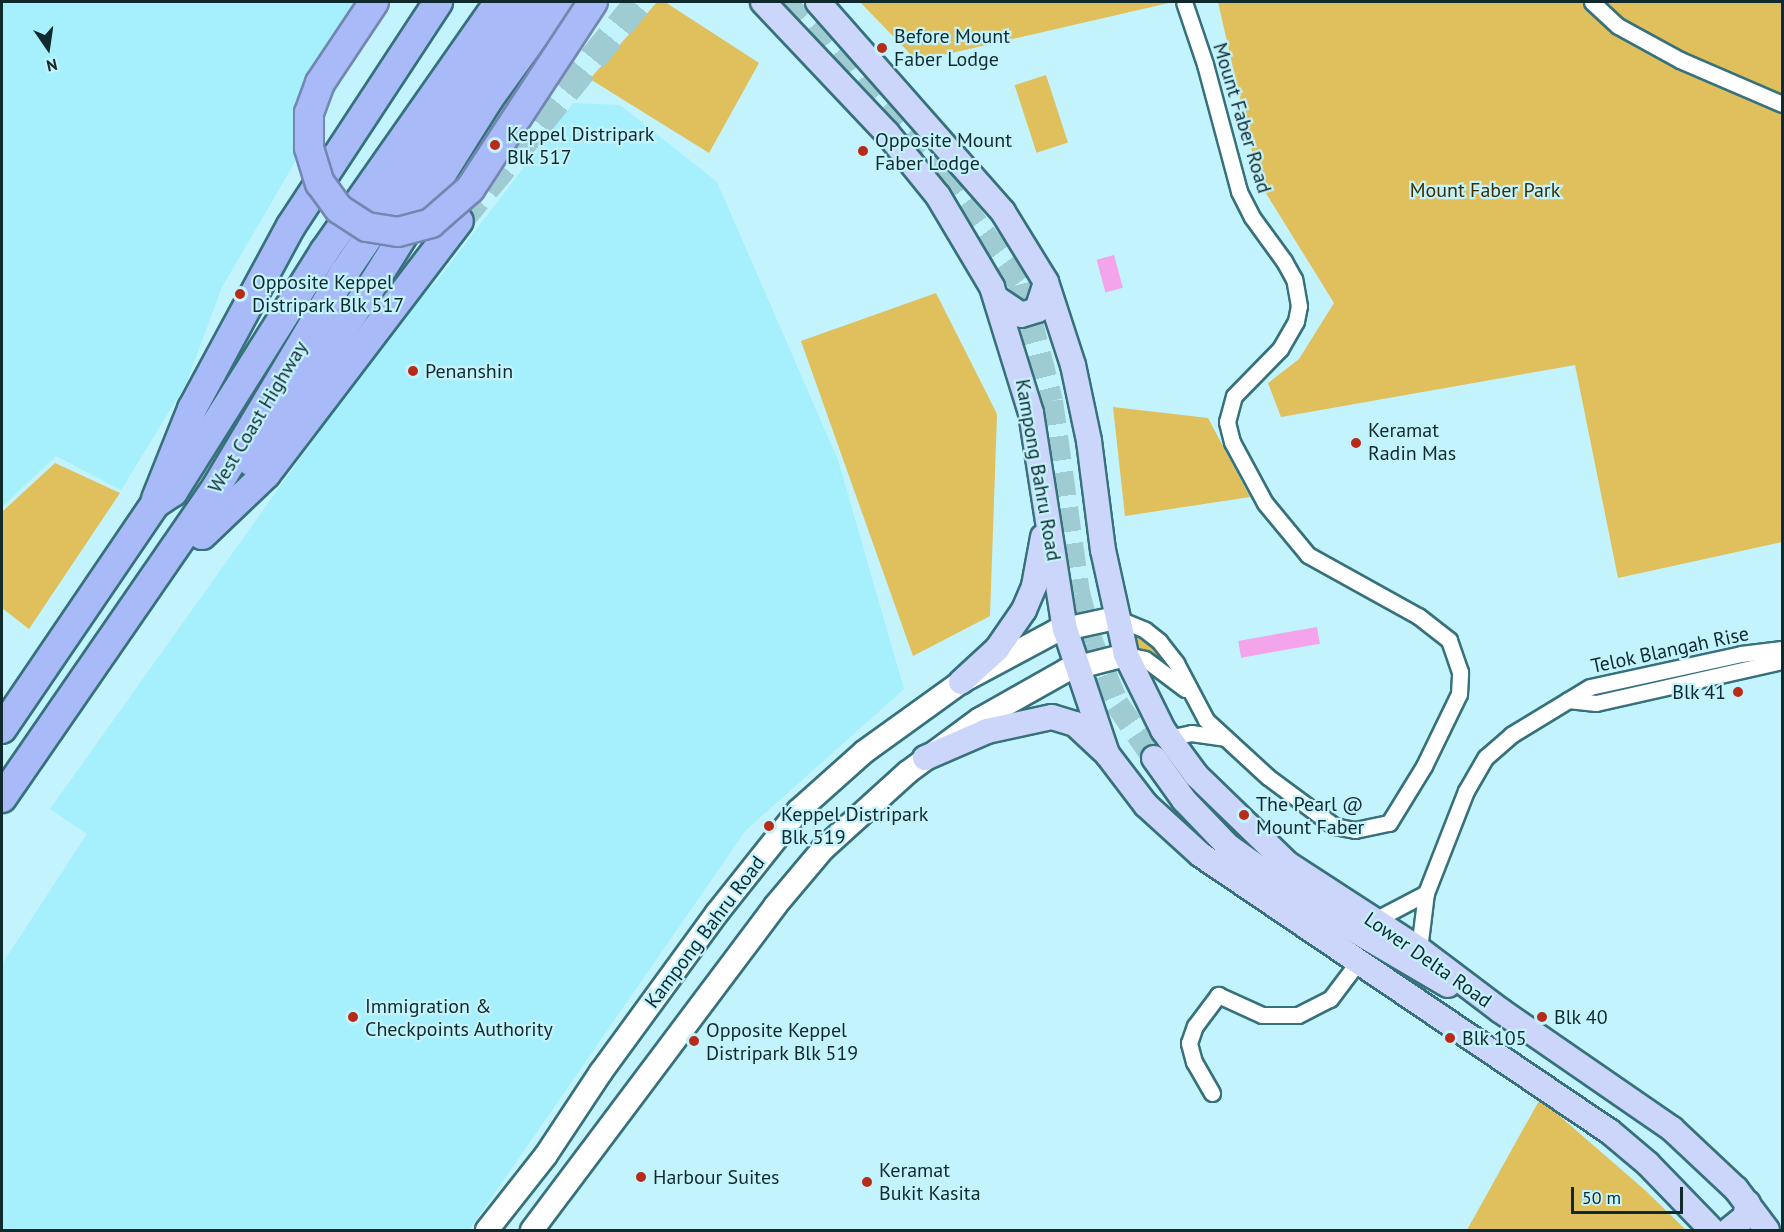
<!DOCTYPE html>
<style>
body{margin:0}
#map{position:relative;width:1784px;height:1232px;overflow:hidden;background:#c3f3fd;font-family:"PT Sans",sans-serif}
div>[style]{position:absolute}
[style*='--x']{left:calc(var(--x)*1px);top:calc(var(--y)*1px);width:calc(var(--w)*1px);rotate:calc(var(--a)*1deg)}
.built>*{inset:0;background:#a6effd}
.green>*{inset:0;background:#e0bf5d;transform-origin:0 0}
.water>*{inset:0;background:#f4a4ea;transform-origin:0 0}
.primary-tunnel>*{height:24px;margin-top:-12px;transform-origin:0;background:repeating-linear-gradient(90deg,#9fcbd3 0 24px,transparent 0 36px)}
.highway-tunnel>*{height:28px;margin-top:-14px;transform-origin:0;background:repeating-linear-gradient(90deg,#9fcbd3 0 28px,transparent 0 42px)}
.roads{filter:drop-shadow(2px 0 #36717c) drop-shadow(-2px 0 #36717c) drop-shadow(0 2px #36717c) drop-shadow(0 -2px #36717c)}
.street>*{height:15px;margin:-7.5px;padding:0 7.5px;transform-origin:7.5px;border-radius:7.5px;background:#fff}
.secondary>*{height:22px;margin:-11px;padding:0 11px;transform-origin:11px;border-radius:11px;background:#fff}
.primary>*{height:24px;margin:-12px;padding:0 12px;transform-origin:12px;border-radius:12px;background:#cbd6fa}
.highway>*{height:28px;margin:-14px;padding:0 14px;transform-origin:14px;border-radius:14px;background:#a8baf7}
.bridges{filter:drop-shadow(2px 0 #7387b0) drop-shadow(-2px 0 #7387b0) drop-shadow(0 2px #7387b0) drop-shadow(0 -2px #7387b0)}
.highway-bridge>*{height:28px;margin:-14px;padding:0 14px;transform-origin:14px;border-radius:14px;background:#a8baf7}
.dots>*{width:16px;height:16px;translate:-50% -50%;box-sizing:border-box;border:3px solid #c3f3fd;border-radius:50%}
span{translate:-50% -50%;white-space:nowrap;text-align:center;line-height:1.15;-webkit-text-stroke:4.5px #c3f3fd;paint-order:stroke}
.poi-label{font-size:20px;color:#10292d}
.left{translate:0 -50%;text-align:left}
.right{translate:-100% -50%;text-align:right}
.street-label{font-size:20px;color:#10292d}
.park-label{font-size:20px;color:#3c2e00}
.frame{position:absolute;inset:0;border:3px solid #10292d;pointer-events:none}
.north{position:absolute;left:18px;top:18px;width:60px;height:60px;-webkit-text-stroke:4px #c3f3fd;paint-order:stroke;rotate:167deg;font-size:16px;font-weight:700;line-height:24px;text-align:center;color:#10292d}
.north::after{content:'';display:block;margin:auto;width:21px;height:27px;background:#10292d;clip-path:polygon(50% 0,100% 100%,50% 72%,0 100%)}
.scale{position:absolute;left:1571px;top:1187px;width:112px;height:27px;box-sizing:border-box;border:3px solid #10292d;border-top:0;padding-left:8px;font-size:18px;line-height:21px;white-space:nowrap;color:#10292d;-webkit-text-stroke:4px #c3f3fd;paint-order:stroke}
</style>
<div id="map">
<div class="built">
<i style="clip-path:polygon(2px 2px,380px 2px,334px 95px,222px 287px,186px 384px,121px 490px,56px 456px,2px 507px)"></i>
<i style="clip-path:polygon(573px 103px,620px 105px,717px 182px,838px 460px,904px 689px,746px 830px,469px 1230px,2px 1230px,2px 964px,87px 834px,50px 809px,406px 310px,436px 282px)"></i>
</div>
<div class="green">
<i style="clip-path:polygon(657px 2px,665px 2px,759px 63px,709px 153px,590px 79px)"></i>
<i style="clip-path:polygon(860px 2px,1173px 2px,917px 61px)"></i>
<i style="clip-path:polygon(1218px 2px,1782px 2px,1782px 542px,1618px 578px,1575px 365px,1281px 417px,1268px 383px,1299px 359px,1334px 303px,1259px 182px)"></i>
<i style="left:1046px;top:75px;width:71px;height:33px;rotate:72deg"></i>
<i style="clip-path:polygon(936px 293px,997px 414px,990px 616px,913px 656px,801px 341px)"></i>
<i style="clip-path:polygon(1113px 407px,1208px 418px,1250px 497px,1125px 516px)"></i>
<i style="clip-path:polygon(55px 463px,120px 493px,29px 629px,2px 608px,2px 512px)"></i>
<i style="clip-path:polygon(1130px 622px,1145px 630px,1187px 690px,1126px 655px)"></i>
<i style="clip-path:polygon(1540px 1099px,1646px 1191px,1686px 1230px,1467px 1230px)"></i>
</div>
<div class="water">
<i style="left:1114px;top:255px;width:34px;height:18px;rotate:75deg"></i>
<i style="left:1317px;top:627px;width:17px;height:80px;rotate:80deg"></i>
</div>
<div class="primary-tunnel">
<i style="--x:785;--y:2;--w:234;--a:48.1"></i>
<i style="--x:941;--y:176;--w:134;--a:53.5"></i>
<i style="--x:1021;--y:284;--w:121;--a:75.6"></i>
<i style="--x:1051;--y:401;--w:194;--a:82"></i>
<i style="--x:1078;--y:593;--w:51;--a:75.1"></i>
<i style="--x:1091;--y:642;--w:67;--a:67.2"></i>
<i style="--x:1117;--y:704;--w:65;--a:55.6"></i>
</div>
<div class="highway-tunnel">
<i style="--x:459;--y:221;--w:283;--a:-50.6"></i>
</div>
<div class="roads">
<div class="street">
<i style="--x:1592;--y:2;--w:35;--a:43"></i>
<i style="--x:1618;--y:26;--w:71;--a:28.7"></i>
<i style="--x:1680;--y:60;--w:111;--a:23.3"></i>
<i style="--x:1116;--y:618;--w:31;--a:22"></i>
<i style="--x:1145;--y:630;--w:18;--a:38"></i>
<i style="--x:1159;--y:641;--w:28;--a:52"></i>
<i style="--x:1176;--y:663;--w:64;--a:62.2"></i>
<i style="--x:1206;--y:720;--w:84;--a:42.6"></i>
<i style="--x:1268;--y:777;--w:82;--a:36.6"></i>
<i style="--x:1334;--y:826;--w:21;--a:11"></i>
<i style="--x:1355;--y:830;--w:35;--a:-12"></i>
<i style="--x:1389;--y:823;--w:67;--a:-58.4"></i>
<i style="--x:1424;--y:766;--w:80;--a:-64.1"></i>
<i style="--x:1459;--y:694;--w:22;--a:-87"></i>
<i style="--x:1460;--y:672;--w:34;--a:-109"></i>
<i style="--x:1449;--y:640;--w:39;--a:-142"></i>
<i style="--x:1418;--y:616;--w:126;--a:-151"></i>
<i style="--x:1308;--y:555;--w:67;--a:-129.6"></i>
<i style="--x:1265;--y:503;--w:69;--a:-118.4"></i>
<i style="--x:1232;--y:442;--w:21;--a:-104"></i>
<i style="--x:1227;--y:422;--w:27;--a:-75"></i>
<i style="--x:1234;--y:396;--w:66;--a:-45.6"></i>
<i style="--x:1280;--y:349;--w:32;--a:-60"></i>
<i style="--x:1296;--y:321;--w:15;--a:-79"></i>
<i style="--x:1299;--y:306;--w:27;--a:-100"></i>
<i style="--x:1294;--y:279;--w:21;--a:-119"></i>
<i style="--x:1284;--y:261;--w:54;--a:-126"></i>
<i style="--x:1252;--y:217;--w:29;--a:-117"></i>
<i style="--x:1239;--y:191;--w:131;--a:-105"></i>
<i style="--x:1205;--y:64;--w:65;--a:-108.7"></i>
<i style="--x:1126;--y:655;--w:19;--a:12"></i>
<i style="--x:1145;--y:659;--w:50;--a:36.9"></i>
<i style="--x:1568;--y:700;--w:28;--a:6"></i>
<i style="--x:1596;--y:703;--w:191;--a:-12.7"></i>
<i style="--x:1168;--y:738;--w:24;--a:-12"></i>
<i style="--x:1191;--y:733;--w:34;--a:8"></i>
<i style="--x:1373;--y:921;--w:60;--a:-27.8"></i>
<i style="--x:1419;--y:949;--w:56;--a:-82.9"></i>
<i style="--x:1426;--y:893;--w:110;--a:-68.6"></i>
<i style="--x:1466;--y:791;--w:39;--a:-60"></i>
<i style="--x:1486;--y:757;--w:33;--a:-41"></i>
<i style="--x:1511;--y:735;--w:92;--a:-31.3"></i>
<i style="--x:1590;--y:687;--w:155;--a:-12.3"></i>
<i style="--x:1741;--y:654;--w:41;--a:-7"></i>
<i style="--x:1212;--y:1093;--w:36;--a:-120"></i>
<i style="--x:1194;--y:1062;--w:20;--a:-105"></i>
<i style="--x:1189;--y:1043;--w:18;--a:-71"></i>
<i style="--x:1195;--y:1026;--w:39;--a:-53"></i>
<i style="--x:1218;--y:995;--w:48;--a:24.4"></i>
<i style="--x:1262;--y:1015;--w:36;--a:0"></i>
<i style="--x:1298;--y:1015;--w:36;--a:-27"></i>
<i style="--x:1330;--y:999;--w:46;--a:-52.9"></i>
</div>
<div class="secondary">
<i style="--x:487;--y:1230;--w:95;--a:-51.8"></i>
<i style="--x:546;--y:1155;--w:100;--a:-56.5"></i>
<i style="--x:601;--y:1072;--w:197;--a:-53.9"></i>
<i style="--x:717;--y:913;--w:130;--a:-51.5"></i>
<i style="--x:798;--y:811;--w:89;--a:-41.8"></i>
<i style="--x:864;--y:752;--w:120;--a:-35.8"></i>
<i style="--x:961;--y:682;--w:108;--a:-28.2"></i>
<i style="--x:1056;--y:631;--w:61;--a:-12.2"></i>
<i style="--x:532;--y:1230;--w:405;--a:-53.1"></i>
<i style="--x:775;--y:906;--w:75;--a:-49.9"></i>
<i style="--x:823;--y:849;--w:115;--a:-42.2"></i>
<i style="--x:908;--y:772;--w:89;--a:-36.4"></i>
<i style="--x:980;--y:719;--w:100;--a:-29.4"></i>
<i style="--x:1067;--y:670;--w:61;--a:-14.3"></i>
</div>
<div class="primary">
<i style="--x:763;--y:2;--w:180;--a:46.6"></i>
<i style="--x:887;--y:133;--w:81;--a:51"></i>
<i style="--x:938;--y:196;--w:106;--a:59.3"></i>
<i style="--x:992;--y:287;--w:132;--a:72.8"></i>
<i style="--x:1031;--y:413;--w:219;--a:81.1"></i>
<i style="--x:1065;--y:629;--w:132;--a:71.4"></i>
<i style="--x:1107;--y:754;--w:64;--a:52.6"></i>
<i style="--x:1146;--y:805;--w:74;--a:42.3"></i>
<i style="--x:1201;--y:855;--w:493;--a:34.1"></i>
<i style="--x:1609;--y:1131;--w:51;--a:40.2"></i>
<i style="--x:1648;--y:1164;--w:92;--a:45.9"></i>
<i style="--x:818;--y:2;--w:280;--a:48.6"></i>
<i style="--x:1003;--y:212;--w:82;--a:58.4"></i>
<i style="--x:1046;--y:282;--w:87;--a:72"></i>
<i style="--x:1073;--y:365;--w:78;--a:78.1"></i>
<i style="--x:1089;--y:441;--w:110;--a:82.7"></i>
<i style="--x:1103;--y:550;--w:107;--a:77.6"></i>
<i style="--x:1126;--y:655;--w:84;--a:63.7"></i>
<i style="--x:1163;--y:730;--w:56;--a:53.7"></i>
<i style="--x:1196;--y:775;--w:128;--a:44.1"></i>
<i style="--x:1288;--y:864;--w:156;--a:33"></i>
<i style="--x:1419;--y:949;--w:103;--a:37.1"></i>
<i style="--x:1501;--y:1011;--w:208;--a:34.6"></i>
<i style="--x:1672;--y:1129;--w:88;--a:43.2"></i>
<i style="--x:1736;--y:1189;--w:51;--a:52.9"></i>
<i style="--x:996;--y:298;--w:30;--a:34"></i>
<i style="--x:1021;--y:315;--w:17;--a:-17"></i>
<i style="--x:1037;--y:310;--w:29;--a:-72"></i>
<i style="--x:961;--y:682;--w:49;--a:-42.5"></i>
<i style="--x:997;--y:649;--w:47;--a:-55.3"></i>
<i style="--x:1024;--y:610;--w:26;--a:-67"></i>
<i style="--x:1034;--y:586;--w:50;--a:-79.6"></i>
<i style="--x:925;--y:758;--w:68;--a:-23.5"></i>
<i style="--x:987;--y:731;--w:66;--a:-12.2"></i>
<i style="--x:1052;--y:717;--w:24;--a:17"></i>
<i style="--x:1075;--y:724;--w:38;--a:43"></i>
<i style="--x:1154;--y:758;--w:52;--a:54.5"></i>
<i style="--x:1184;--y:800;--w:64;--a:46.3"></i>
<i style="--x:1228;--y:846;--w:98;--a:35.5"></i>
<i style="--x:1308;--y:903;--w:162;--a:30.4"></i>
<i style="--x:1729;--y:1230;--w:21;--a:-39"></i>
<i style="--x:1745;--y:1217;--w:14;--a:-78"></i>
</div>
<div class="highway">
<i style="--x:252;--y:462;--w:208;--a:-55.8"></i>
<i style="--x:369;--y:290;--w:224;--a:-57.9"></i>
<i style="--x:488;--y:100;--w:121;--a:-54.1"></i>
<i style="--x:156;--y:499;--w:97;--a:-68.2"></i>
<i style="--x:192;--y:409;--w:208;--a:-61.6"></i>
<i style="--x:291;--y:226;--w:268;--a:-56.7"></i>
<i style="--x:202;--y:535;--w:88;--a:-43.6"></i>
<i style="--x:266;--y:474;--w:318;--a:-52.7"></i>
<i style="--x:2;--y:729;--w:272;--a:-55.8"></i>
<i style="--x:155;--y:504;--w:22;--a:-34"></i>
<i style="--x:173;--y:492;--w:284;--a:-57.8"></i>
<i style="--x:324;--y:252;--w:305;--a:-55"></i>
<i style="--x:2;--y:798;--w:379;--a:-55.4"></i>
<i style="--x:217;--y:486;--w:248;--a:-59.2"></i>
<i style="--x:344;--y:273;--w:328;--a:-55.8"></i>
</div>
</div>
<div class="bridges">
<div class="highway-bridge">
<i style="--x:374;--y:2;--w:97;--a:123.7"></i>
<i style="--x:320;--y:83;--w:32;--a:110"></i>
<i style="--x:309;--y:113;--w:35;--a:90"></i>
<i style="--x:309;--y:148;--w:37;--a:73"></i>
<i style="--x:320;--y:183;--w:32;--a:54"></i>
<i style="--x:339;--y:209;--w:33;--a:33"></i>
<i style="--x:367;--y:227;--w:31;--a:9"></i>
<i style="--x:398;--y:232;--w:34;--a:-15"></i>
<i style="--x:431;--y:223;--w:52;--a:-41.1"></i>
<i style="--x:470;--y:189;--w:224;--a:-56.7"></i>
</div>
</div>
<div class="dots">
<i style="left:882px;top:48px;background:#b82b18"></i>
<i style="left:495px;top:145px;background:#b82b18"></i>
<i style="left:863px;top:151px;background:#b82b18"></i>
<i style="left:240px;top:294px;background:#b82b18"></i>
<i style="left:413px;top:371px;background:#b82b18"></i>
<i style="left:1356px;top:443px;background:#b82b18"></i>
<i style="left:1738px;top:692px;background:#b82b18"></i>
<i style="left:1244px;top:815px;background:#b82b18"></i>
<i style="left:769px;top:826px;background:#b82b18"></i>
<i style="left:353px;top:1017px;background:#b82b18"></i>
<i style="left:1542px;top:1017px;background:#b82b18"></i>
<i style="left:1450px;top:1038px;background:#b82b18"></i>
<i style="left:694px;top:1041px;background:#b82b18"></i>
<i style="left:641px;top:1177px;background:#b82b18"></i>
<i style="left:867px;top:1182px;background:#b82b18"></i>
</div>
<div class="poi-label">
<span class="left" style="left:894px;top:48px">Before Mount<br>Faber Lodge</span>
<span class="left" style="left:507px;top:146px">Keppel Distripark<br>Blk 517</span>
<span class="left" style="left:875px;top:152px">Opposite Mount<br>Faber Lodge</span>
<span class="left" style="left:252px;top:294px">Opposite Keppel<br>Distripark Blk 517</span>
<span class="left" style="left:425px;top:371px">Penanshin</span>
<span class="left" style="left:1368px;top:442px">Keramat<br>Radin Mas</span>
<span class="right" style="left:1726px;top:692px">Blk 41</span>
<span class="left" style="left:1256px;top:816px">The Pearl @<br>Mount Faber</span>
<span class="left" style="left:781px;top:826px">Keppel Distripark<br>Blk 519</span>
<span class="left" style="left:365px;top:1018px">Immigration &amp;<br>Checkpoints Authority</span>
<span class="left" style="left:1554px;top:1017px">Blk 40</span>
<span class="left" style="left:706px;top:1042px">Opposite Keppel<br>Distripark Blk 519</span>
<span class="left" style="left:1462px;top:1038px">Blk 105</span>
<span class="left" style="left:879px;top:1182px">Keramat<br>Bukit Kasita</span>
<span class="left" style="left:653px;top:1177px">Harbour Suites</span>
</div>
<div class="street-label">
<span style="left:1242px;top:118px;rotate:73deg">Mount Faber Road</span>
<span style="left:258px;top:417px;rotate:-59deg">West Coast Highway</span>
<span style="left:1038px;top:470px;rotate:80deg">Kampong Bahru Road</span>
<span style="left:1670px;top:650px;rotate:-12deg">Telok Blangah Rise</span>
<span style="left:705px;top:932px;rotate:-53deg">Kampong Bahru Road</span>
<span style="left:1428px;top:960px;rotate:35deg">Lower Delta Road</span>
</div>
<div class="park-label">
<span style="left:1485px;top:190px">Mount Faber Park</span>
</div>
<div class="frame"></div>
<div class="north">N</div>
<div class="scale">50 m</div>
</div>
